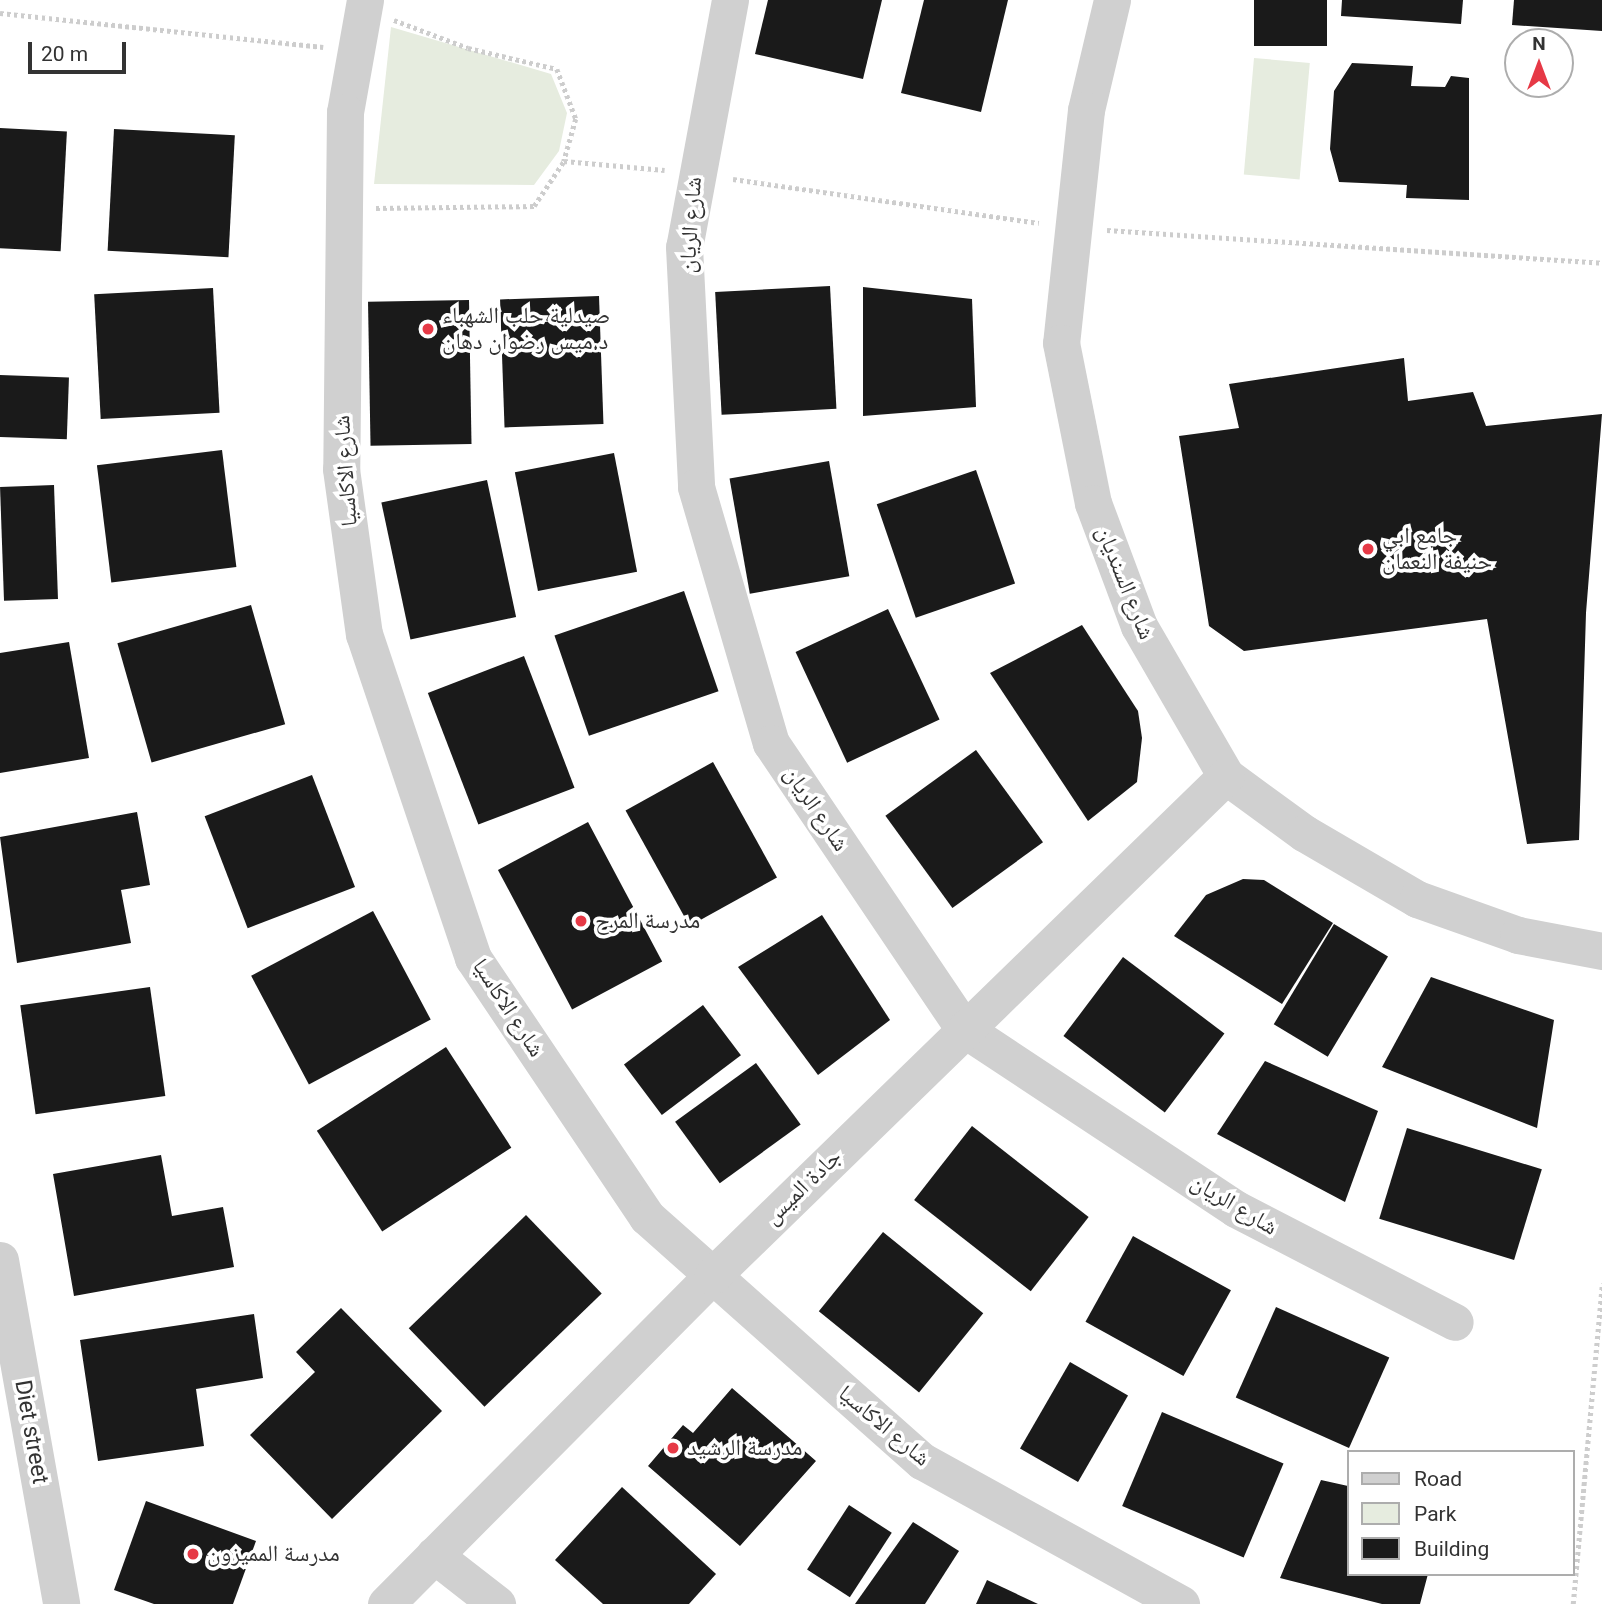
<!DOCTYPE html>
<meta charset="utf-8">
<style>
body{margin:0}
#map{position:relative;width:1602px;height:1604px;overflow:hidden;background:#fff;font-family:Roboto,"Noto Naskh Arabic",sans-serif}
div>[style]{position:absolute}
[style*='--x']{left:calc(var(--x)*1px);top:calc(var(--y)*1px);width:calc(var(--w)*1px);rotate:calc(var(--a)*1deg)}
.green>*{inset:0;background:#e6ecdf;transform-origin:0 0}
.building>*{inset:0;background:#1a1a1a;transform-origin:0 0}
.path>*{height:4.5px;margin-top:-2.25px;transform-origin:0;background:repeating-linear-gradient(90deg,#cdcdcd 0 3.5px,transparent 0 7px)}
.minor>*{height:37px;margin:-18.5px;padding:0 18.5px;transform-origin:18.5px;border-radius:18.5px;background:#d0d0d0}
.dots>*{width:19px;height:19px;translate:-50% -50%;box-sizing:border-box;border:4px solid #fff;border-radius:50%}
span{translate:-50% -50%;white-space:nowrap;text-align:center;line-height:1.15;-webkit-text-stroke:7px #fff;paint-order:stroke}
.street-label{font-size:23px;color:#333}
.poi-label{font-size:23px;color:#333}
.left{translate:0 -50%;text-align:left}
.legend{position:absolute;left:1347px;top:1450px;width:228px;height:126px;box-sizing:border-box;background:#fff;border:2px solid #adadad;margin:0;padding:9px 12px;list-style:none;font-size:21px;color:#333}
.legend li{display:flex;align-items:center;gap:14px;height:35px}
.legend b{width:35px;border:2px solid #adadad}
.north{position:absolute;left:1504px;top:28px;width:70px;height:70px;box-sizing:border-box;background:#fff;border:2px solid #adadad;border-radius:50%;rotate:0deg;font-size:19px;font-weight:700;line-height:28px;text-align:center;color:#333}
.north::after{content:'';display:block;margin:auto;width:24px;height:32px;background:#e63946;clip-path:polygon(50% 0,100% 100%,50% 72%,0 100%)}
.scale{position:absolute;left:28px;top:42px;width:98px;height:32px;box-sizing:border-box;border:4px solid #333;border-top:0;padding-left:9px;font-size:21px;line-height:24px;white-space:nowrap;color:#333;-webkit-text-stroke:5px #fff;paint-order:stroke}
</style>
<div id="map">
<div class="green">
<i style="clip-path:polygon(391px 27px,551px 74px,567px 113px,559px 151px,534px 185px,374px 184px)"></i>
<i style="left:1254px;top:58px;width:56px;height:117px;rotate:5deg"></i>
</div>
<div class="building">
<i style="clip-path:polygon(768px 0,882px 0,863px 79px,755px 54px)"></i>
<i style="clip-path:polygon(924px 0,1008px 0,981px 112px,901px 93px)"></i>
<i style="left:1254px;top:0;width:73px;height:46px"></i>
<i style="clip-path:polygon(1342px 0,1463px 0,1461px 24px,1341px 16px)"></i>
<i style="clip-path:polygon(1514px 0,1602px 0,1602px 31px,1512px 25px)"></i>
<i style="clip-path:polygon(1352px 63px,1413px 66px,1411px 86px,1445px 87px,1451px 76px,1469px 78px,1469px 200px,1406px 198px,1407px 185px,1339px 182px,1330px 149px,1334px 91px)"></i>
<i style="left:0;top:128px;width:67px;height:120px;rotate:3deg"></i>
<i style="left:114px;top:129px;width:121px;height:122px;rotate:3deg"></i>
<i style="left:830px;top:286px;width:123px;height:115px;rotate:87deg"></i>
<i style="clip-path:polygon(863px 287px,972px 299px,976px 407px,863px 416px)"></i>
<i style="left:213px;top:288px;width:125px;height:119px;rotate:87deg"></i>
<i style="left:599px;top:296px;width:128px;height:99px;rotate:88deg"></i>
<i style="left:469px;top:300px;width:144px;height:101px;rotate:89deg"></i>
<i style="clip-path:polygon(1404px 358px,1408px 401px,1473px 392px,1486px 426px,1602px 414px,1586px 613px,1579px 840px,1527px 844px,1487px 619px,1244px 651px,1209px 626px,1179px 436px,1239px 428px,1229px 384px)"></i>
<i style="left:0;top:375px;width:69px;height:62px;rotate:2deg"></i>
<i style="left:222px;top:450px;width:118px;height:126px;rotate:83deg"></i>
<i style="left:614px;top:453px;width:121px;height:101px;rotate:79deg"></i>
<i style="left:829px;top:461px;width:117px;height:101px;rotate:80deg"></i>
<i style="left:976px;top:470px;width:120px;height:105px;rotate:71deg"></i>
<i style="left:487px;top:480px;width:140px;height:108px;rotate:78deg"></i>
<i style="left:54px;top:485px;width:114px;height:54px;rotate:88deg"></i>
<i style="left:684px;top:591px;width:106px;height:137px;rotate:71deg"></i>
<i style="left:251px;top:605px;width:124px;height:139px;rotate:74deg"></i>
<i style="left:888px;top:609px;width:122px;height:102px;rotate:65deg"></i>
<i style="clip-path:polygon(1082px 625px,1138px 711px,1142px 738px,1137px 782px,1088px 821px,990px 673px)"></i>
<i style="clip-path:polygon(69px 642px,89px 758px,0 773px,0 653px)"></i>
<i style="left:524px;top:656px;width:141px;height:103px;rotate:69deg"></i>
<i style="left:976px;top:750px;width:114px;height:112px;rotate:54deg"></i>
<i style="left:713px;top:762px;width:132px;height:100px;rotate:61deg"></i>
<i style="left:312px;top:775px;width:120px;height:115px;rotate:69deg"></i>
<i style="clip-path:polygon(137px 812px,150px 885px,121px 890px,131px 943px,17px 963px,0 837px)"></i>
<i style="left:588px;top:822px;width:158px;height:102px;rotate:62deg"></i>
<i style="clip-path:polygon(1243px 879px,1264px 880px,1333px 923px,1282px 1004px,1174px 936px,1206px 895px)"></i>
<i style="left:373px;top:911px;width:123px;height:138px;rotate:62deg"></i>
<i style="clip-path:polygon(822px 915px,890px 1020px,818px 1075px,738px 967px)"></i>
<i style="left:1334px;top:924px;width:63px;height:117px;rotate:31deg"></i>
<i style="left:1123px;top:957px;width:127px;height:99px;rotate:37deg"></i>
<i style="clip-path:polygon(1431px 977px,1554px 1020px,1537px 1128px,1382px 1067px)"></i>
<i style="left:150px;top:987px;width:110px;height:131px;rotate:82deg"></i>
<i style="left:703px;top:1005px;width:63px;height:99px;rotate:53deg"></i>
<i style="left:446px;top:1047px;width:120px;height:154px;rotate:57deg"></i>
<i style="clip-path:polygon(1265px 1061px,1378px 1111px,1345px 1202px,1217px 1134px)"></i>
<i style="left:756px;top:1063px;width:76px;height:100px;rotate:54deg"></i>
<i style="left:972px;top:1126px;width:148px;height:94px;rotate:38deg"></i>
<i style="left:1407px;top:1128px;width:141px;height:95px;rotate:17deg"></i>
<i style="clip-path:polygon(161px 1155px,172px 1216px,223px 1207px,234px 1267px,74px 1296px,53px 1174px)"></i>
<i style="left:526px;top:1215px;width:109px;height:163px;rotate:46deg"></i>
<i style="left:883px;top:1232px;width:129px;height:102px;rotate:39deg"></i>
<i style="left:1133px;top:1236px;width:112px;height:98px;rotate:29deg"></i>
<i style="left:1276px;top:1307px;width:124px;height:99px;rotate:24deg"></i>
<i style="clip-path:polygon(341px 1308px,442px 1411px,332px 1519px,250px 1435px,315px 1372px,296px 1352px)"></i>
<i style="clip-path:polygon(254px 1314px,263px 1378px,196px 1389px,204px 1446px,98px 1461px,80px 1340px)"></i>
<i style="left:1070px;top:1362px;width:67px;height:100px;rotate:30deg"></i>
<i style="clip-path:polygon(732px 1388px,816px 1461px,740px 1546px,648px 1466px,683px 1425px,693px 1433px)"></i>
<i style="left:1162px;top:1412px;width:132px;height:102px;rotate:23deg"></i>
<i style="clip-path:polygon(1321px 1480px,1348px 1486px,1348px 1574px,1428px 1574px,1420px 1604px,1382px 1604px,1280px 1578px)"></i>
<i style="clip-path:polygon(622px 1487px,716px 1574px,689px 1604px,603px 1604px,555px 1560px)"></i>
<i style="clip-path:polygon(146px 1501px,256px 1541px,233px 1604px,154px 1604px,114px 1590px)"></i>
<i style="left:849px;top:1505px;width:51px;height:77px;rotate:33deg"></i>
<i style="clip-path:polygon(913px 1522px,959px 1551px,925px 1604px,855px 1604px)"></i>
<i style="clip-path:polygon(987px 1580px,1038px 1604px,976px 1604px)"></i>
</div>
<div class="path">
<i style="--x:0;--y:13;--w:325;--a:6"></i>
<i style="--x:394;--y:20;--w:79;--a:20.7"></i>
<i style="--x:468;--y:48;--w:91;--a:13.3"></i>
<i style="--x:557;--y:69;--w:53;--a:69.2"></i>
<i style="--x:576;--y:119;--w:44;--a:105.9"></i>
<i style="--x:733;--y:179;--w:309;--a:8.2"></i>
<i style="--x:376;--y:208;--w:158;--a:-0.7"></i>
<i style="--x:534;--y:206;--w:54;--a:-56.3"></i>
<i style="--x:564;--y:161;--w:101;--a:5.1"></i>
<i style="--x:1107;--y:230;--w:496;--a:3.8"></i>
<i style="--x:1573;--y:1604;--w:322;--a:-84.8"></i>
</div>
<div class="minor">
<i style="--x:365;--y:0;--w:114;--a:100.1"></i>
<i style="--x:345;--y:112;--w:357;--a:90.6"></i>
<i style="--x:341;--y:469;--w:167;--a:82.1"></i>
<i style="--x:364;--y:634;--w:342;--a:71.4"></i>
<i style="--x:473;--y:958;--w:312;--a:56.1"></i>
<i style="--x:647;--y:1217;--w:368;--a:41.6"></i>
<i style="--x:922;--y:1461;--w:296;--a:28.9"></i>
<i style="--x:730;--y:0;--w:251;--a:100.5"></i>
<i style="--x:684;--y:247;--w:240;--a:87.1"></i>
<i style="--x:696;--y:487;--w:267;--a:73.7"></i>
<i style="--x:771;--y:743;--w:345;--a:56"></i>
<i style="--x:964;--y:1029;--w:326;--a:33.5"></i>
<i style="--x:1236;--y:1209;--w:246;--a:27.3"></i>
<i style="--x:1112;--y:0;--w:113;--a:103.3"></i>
<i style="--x:1086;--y:110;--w:234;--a:96.1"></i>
<i style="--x:1061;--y:343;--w:163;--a:78.7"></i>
<i style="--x:1093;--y:503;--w:131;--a:69.5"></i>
<i style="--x:1139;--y:626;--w:173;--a:59.9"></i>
<i style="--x:1226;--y:776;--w:97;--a:36.2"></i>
<i style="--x:1304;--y:833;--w:131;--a:30.3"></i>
<i style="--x:1417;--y:899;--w:107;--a:19.6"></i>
<i style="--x:1518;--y:935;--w:86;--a:10.8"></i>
<i style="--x:0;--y:1260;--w:349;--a:79.9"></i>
<i style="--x:434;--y:1555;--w:80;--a:37.9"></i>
<i style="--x:386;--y:1604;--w:462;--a:-45.2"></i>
<i style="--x:712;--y:1276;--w:717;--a:-44.21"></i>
</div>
<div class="dots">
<i style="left:428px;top:329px;background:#e63946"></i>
<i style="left:1368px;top:549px;background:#e63946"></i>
<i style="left:581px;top:921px;background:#e63946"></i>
<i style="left:673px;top:1448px;background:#e63946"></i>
<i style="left:193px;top:1554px;background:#e63946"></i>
</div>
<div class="street-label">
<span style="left:691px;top:225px;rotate:-86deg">شارع الريان</span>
<span style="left:346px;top:471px;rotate:-94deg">شارع الاكاسيا</span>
<span style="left:1125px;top:583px;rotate:68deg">شارع السنديان</span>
<span style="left:816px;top:809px;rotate:56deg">شارع الريان</span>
<span style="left:508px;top:1008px;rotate:57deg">شارع الاكاسيا</span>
<span style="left:803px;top:1187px;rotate:-44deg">جادة الميس</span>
<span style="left:1234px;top:1205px;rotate:31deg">شارع الريان</span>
<span style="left:884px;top:1426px;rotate:40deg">شارع الاكاسيا</span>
<span style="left:31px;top:1432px;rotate:80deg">Diet street</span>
</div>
<div class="poi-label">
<span class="left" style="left:442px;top:329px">صيدلية حلب الشهباء<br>د.ميس رضوان دهان</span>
<span class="left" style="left:1382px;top:549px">جامع ابي<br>حنيفة النعمان</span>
<span class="left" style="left:595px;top:921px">مدرسة المرح</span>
<span class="left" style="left:687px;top:1448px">مدرسة الرشيد</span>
<span class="left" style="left:207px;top:1554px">مدرسة المميزون</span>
</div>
<ul class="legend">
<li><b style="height:9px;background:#d0d0d0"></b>Road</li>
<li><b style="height:19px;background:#e6ecdf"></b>Park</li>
<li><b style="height:19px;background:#1a1a1a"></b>Building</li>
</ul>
<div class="north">N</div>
<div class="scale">20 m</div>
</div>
